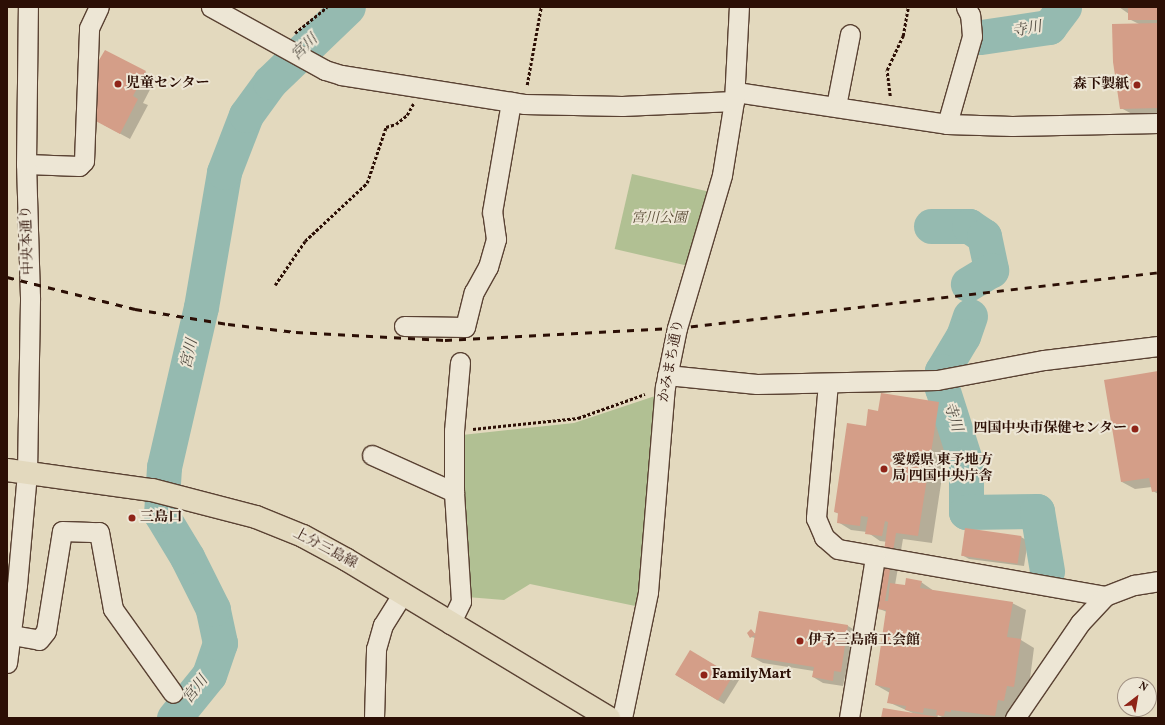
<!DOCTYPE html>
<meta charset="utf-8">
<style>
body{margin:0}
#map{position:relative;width:1165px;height:725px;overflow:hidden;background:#e3d9be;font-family:Vollkorn,"Noto Serif JP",serif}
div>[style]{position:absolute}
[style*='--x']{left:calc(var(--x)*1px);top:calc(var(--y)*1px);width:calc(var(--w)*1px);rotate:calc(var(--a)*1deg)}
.green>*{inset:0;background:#b1c093;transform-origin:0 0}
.shadow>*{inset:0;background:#0003}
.river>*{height:35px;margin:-17.5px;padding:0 17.5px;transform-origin:17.5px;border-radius:17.5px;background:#95bab0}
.building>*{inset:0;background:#d49e88;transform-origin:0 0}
.path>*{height:2.5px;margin-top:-1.25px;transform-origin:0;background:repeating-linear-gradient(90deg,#2c0f05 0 3px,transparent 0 5px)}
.roads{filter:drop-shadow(1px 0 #5a4233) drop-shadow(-1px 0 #5a4233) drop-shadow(0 1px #5a4233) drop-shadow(0 -1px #5a4233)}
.minor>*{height:19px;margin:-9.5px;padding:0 9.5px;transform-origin:9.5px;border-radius:9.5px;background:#ede6d5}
.major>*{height:22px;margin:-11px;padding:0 11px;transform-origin:11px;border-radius:11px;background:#e3d9be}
.rail>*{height:3px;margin-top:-1.5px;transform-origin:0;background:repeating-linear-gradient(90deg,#2c0f05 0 7px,transparent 0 14px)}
.dots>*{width:11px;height:11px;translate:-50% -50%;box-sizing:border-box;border:2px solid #ede6d5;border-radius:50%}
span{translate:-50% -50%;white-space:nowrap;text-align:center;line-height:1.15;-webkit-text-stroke:4px #ede6d5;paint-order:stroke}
.poi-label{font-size:14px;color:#2c0f05;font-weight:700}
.left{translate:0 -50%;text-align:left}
.right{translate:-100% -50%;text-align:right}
.park-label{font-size:14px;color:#5b4d37;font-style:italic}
.street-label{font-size:14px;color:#2c0f05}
.water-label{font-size:15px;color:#514b41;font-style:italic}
.frame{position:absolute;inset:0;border:8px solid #2c0f05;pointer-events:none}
.north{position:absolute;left:1117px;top:677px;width:40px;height:40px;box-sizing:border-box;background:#ede6d5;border:1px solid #a09082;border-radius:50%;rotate:31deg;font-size:11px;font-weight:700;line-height:16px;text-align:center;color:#2c0f05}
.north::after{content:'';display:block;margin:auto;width:14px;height:18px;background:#8f2418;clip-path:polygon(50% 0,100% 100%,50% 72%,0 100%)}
</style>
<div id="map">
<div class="green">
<i style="left:632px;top:174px;width:77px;height:77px;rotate:13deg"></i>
<i style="clip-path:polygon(658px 395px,640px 607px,530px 584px,504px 600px,467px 597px,462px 435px,574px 423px)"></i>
</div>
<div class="shadow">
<i style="clip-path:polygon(1119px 7px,1158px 7px,1158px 113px,1132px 114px,1121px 108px,1139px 24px,1129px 19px,1129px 14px)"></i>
<i style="clip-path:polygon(105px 51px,156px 78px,143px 103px,148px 105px,130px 139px,104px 125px)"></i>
<i style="clip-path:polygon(1158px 372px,1158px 494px,1153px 491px,1152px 487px,1135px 489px,1122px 482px)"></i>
<i style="clip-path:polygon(938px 403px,952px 411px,932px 543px,903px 539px,895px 585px,905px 586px,921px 582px,934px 591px,1012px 603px,1026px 610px,1021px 640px,1034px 648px,1028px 694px,1020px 693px,1018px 708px,1011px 707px,1009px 718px,944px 718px,938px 715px,937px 718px,882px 718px,915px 714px,888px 702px,890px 693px,876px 685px,887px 612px,877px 608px,888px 542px,880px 541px,867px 532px,851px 530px,838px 522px,839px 514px,835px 512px,867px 427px,879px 412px)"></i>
<i style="clip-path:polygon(1021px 537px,1028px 541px,1024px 566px,969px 559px,962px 555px)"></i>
<i style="clip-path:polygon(759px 612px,848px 626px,858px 632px,851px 677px,845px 676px,843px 686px,823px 683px,813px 677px,814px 671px,763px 663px,752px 657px,755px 638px,751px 637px,750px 631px,756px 634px)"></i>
<i style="clip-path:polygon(697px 655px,739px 680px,724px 704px,676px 675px)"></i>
</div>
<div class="river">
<i style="--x:981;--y:37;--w:69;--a:-8.4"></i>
<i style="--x:1049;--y:27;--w:25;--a:-53"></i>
<i style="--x:931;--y:226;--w:38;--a:0"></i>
<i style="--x:969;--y:226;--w:18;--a:34"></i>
<i style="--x:984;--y:236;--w:35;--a:78"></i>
<i style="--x:991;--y:270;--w:27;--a:149"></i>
<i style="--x:970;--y:316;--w:21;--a:109"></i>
<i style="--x:963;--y:336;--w:41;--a:121"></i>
<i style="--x:942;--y:371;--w:17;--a:90"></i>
<i style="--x:942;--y:388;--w:79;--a:72.3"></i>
<i style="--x:966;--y:463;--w:49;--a:90"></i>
<i style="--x:966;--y:512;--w:71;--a:-0.8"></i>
<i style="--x:1037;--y:511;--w:61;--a:80.5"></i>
<i style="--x:174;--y:718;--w:55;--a:-50.9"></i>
<i style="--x:209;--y:675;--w:34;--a:-71"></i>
<i style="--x:220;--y:643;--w:35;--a:-102"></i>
<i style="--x:213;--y:609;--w:58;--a:-116.6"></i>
<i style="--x:187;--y:557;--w:50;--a:-121.2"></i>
<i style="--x:161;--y:514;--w:47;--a:-86.3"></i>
<i style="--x:164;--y:467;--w:164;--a:-77"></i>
<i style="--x:201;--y:307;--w:137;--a:-80.3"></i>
<i style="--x:224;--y:172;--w:61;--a:-68.9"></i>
<i style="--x:246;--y:115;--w:41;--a:-54"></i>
<i style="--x:270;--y:82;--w:108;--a:-43.9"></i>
</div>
<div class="building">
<i style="left:1128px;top:7px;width:30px;height:13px"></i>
<i style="clip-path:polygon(1158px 23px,1158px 108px,1120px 109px,1113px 62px,1112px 24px)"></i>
<i style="clip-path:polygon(105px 50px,146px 71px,133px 96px,138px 99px,120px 134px,92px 119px,99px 60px)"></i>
<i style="clip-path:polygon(1158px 371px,1158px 491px,1152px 492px,1149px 478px,1121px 482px,1104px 380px)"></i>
<i style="clip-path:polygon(881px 393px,939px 402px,918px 536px,896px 533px,885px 601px,888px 601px,890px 583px,905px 585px,906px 578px,922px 581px,920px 588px,1013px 602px,1007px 637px,1021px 639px,1014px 687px,1007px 686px,1004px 701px,998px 700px,995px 716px,951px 710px,951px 712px,945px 711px,944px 716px,936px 715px,937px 710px,924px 708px,923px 713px,905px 710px,906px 706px,887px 703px,890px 688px,875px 685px,886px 610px,876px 609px,888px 522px,885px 521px,882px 536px,865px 534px,868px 517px,861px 516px,860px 526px,837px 523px,838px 513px,834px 512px,847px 423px,866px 426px,868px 409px,878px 411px)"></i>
<i style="left:965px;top:528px;width:57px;height:28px;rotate:8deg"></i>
<i style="clip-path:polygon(759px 611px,848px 625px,841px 672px,834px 671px,833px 681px,812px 677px,814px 667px,751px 657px,755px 635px,750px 638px,747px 633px,751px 629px,755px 634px)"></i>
<i style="left:690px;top:650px;width:50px;height:29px;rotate:31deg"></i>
<i style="clip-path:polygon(883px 708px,938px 717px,938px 718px,881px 718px)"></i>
</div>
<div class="path">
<i style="--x:295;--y:33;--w:41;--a:-39.1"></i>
<i style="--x:527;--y:85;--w:79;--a:-79.8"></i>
<i style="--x:890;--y:96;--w:26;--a:-97"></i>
<i style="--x:887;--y:70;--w:38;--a:-65"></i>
<i style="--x:903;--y:36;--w:29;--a:-80"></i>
<i style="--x:275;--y:285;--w:53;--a:-55.7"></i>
<i style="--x:305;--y:241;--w:85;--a:-43.1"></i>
<i style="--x:367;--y:183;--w:59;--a:-71.3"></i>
<i style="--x:386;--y:127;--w:10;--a:-17"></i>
<i style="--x:396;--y:124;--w:14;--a:-39"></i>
<i style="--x:407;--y:115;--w:13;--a:-61"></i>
<i style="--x:473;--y:429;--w:106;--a:-6"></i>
<i style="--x:578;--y:418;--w:71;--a:-19.7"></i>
</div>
<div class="roads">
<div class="minor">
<i style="--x:211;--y:7;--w:130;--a:28.9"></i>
<i style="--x:325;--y:70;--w:17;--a:17"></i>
<i style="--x:341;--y:75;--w:185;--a:9"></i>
<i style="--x:524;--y:104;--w:98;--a:1.2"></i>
<i style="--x:622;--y:106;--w:112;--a:-2.6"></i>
<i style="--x:736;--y:92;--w:213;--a:8.6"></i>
<i style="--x:947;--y:124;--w:65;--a:1.8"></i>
<i style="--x:1012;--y:126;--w:146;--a:-1.2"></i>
<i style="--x:836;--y:106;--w:73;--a:-79"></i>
<i style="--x:947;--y:124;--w:91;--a:-74.1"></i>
<i style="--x:972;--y:36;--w:21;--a:-95"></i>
<i style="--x:970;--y:15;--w:9;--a:-117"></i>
<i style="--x:26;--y:164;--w:53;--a:2.2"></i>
<i style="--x:79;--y:166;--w:7;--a:-45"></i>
<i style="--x:84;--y:161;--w:133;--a:-87.8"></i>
<i style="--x:89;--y:28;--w:23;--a:-65"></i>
<i style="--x:404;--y:326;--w:61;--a:0.9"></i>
<i style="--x:465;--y:327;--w:36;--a:-76"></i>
<i style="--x:474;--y:292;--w:29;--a:-61"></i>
<i style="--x:488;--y:267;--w:29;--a:-74"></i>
<i style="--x:496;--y:239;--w:27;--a:-98"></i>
<i style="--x:492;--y:212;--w:112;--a:-80.2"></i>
<i style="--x:667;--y:375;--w:90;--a:5.7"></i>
<i style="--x:757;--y:384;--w:180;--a:-1.3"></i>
<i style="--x:937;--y:380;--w:109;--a:-10.6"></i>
<i style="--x:1044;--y:360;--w:115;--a:-7"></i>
<i style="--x:828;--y:383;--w:136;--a:95.1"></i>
<i style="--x:816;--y:518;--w:21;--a:67"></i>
<i style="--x:824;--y:537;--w:18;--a:41"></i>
<i style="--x:838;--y:549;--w:271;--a:10"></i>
<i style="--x:372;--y:455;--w:90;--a:24.3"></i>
<i style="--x:450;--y:624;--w:25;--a:-64"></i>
<i style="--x:461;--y:601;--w:109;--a:-93.7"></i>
<i style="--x:454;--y:492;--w:61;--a:-90"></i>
<i style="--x:454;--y:431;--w:69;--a:-85"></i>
<i style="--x:12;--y:635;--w:27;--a:10"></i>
<i style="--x:39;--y:640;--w:11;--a:-52"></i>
<i style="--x:46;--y:631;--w:101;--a:-80.9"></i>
<i style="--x:62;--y:531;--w:37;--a:2"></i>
<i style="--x:99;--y:532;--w:78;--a:79.7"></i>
<i style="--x:113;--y:609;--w:103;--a:54.5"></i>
<i style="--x:7;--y:663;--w:79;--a:-82.7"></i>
<i style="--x:17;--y:585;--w:112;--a:-84.9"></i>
<i style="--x:27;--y:473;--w:176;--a:-89"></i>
<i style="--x:30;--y:297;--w:133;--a:-91.7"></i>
<i style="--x:26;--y:164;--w:157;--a:-89.3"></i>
<i style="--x:374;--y:718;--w:69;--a:-88.3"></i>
<i style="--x:376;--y:649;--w:25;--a:-74"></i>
<i style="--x:383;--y:625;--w:36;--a:-58"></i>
<i style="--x:622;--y:718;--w:129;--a:-78.3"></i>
<i style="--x:648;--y:592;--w:206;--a:-85.3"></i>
<i style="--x:665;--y:387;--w:60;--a:-78.5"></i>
<i style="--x:677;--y:328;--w:159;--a:-73.6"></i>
<i style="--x:722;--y:175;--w:75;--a:-80.8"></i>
<i style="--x:734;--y:101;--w:94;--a:-87"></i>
<i style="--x:849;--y:718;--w:163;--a:-80.8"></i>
<i style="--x:1015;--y:718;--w:115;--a:-55.6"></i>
<i style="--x:1080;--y:623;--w:37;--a:-47"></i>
<i style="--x:1105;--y:596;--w:31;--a:-21"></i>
<i style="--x:1134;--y:585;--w:24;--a:-9"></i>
</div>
<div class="major">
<i style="--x:7;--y:470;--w:146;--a:7.9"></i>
<i style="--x:152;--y:490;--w:107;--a:14.6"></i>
<i style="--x:256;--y:517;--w:51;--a:22"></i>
<i style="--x:303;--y:536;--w:50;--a:28.6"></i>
<i style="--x:347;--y:560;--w:306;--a:31.1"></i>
</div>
</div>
<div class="rail">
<i style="--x:7;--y:277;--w:132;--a:14"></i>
<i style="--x:135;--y:309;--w:94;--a:9.2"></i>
<i style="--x:228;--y:324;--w:68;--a:6.7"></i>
<i style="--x:296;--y:332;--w:149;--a:3.1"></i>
<i style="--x:445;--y:340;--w:232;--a:-3"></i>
<i style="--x:677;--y:328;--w:484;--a:-6.6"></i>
</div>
<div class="dots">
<i style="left:118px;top:84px;background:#8f2418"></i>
<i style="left:1137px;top:85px;background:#8f2418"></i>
<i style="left:1135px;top:429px;background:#8f2418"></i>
<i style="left:884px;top:469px;background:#8f2418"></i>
<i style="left:132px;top:518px;background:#8f2418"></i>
<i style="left:800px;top:641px;background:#8f2418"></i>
<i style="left:704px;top:675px;background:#8f2418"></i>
</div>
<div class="poi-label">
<span class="left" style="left:126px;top:84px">児童センター</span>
<span class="right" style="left:1129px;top:85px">森下製紙</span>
<span class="right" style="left:1127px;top:429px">四国中央市保健センター</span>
<span class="left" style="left:892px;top:469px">愛媛県 東予地方<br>局 四国中央庁舎</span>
<span class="left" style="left:140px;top:518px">三島口</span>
<span class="left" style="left:808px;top:641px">伊予三島商工会館</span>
<span class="left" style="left:712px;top:675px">FamilyMart</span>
</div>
<div class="park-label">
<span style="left:659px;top:219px">宮川公園</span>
</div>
<div class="street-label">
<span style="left:28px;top:240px;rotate:-92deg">中央本通り</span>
<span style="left:672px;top:361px;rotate:-79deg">かみまち通り</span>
<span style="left:325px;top:549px;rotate:28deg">上分三島線</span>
</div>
<div class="water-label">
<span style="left:1027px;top:30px;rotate:-10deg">寺川</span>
<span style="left:305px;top:48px;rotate:-44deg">宮川</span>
<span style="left:190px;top:354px;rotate:-77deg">宮川</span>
<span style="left:952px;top:417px;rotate:72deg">寺川</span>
<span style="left:196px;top:690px;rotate:-52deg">宮川</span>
</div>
<div class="frame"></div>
<div class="north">N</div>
</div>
